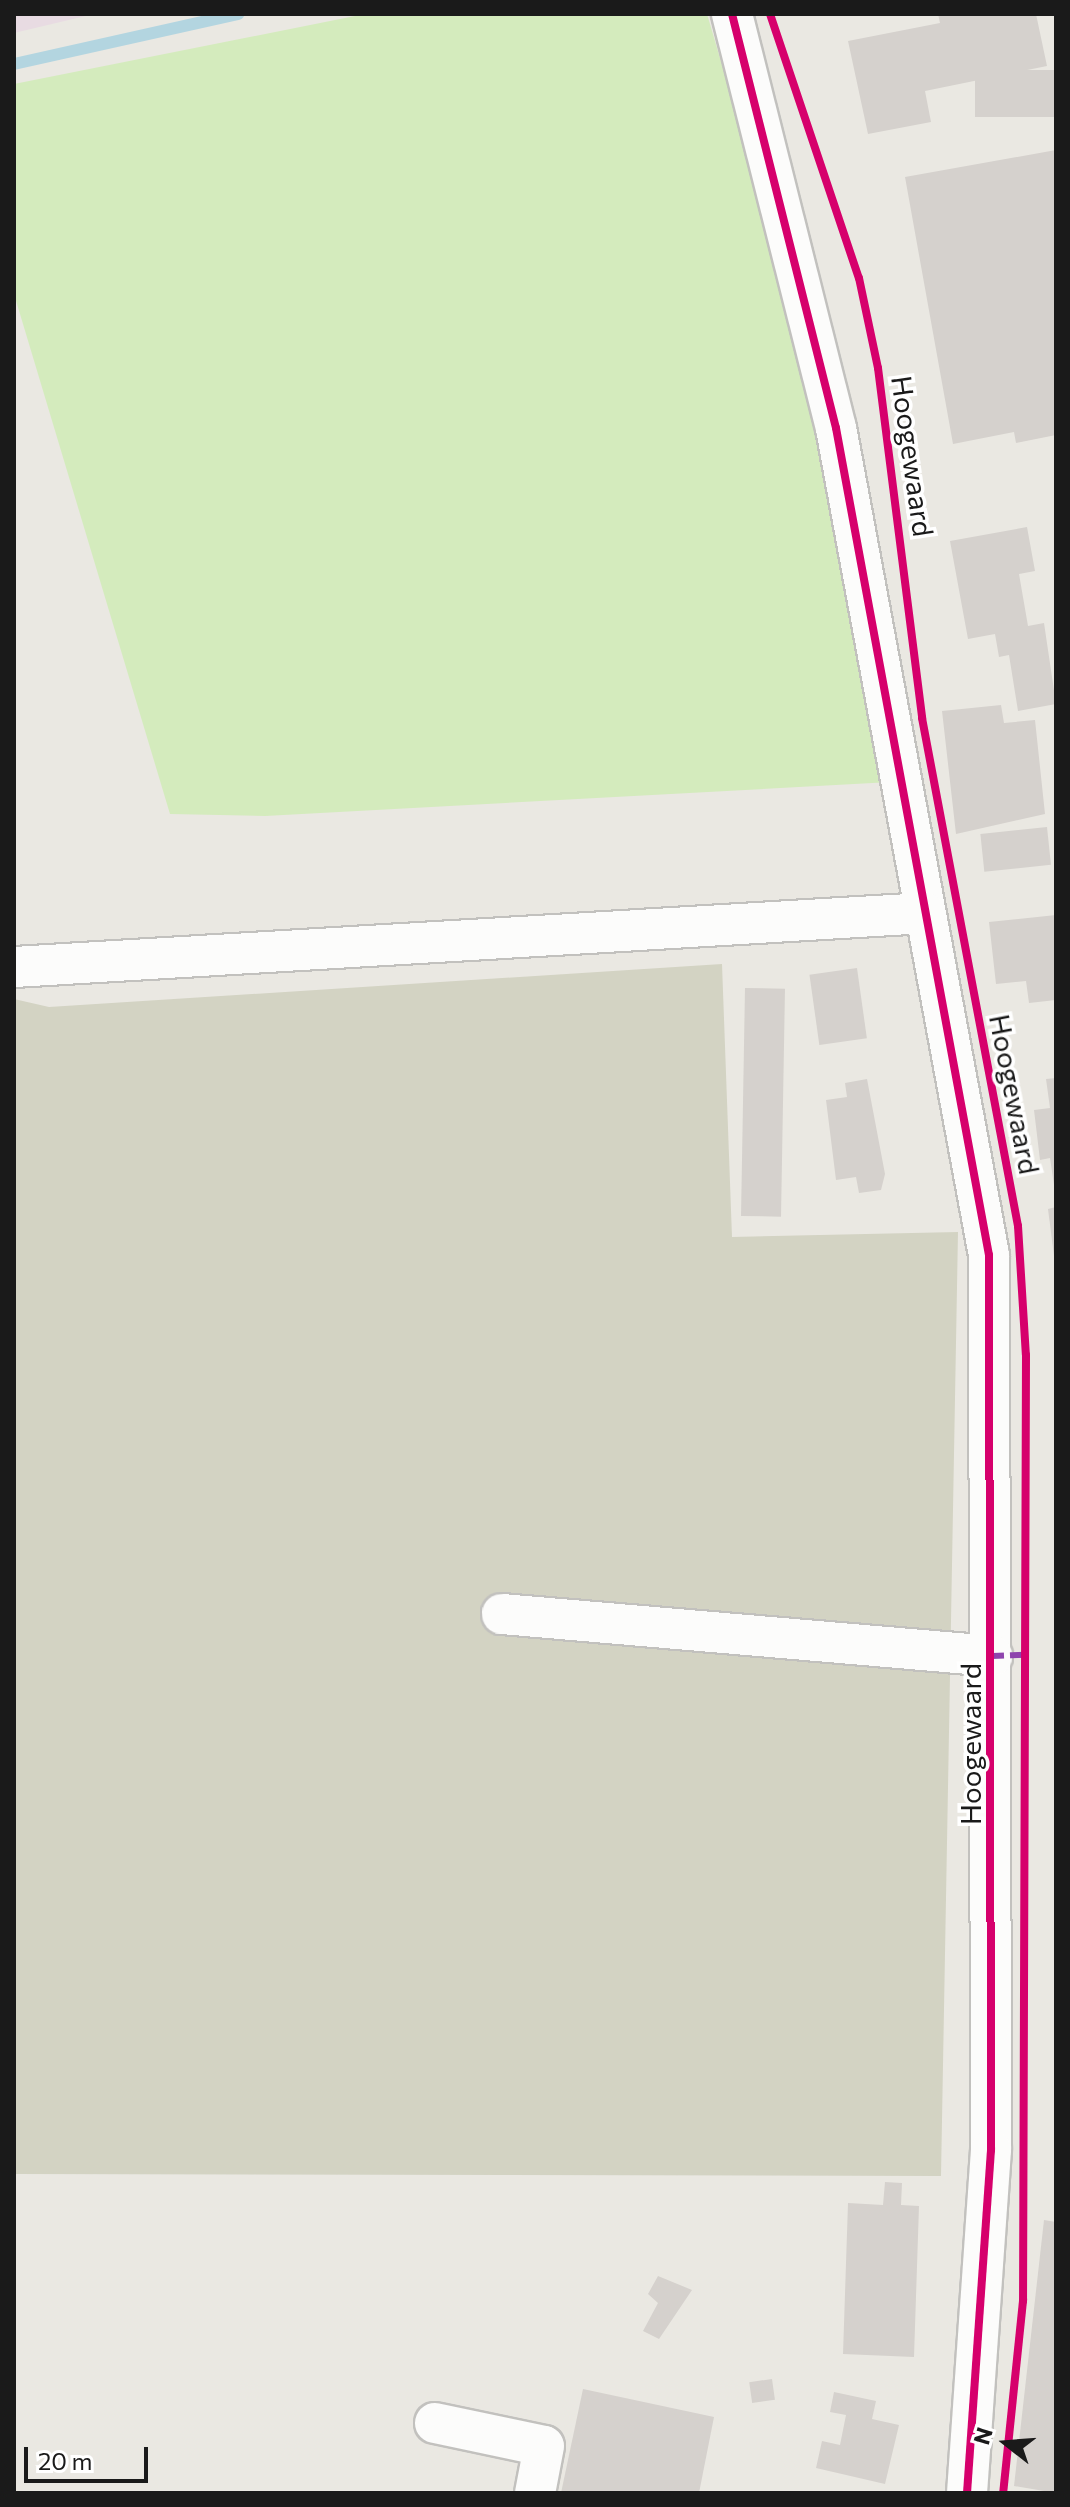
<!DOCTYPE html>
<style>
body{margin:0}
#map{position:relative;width:1070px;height:2507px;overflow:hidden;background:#eae8e2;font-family:Commissioner,sans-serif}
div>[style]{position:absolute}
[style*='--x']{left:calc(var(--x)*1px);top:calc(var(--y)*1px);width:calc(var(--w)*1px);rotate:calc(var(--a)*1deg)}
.industrial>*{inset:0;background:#e8dbe2}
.construction>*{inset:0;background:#d3d3c3}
.grass>*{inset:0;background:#d4ebbd}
.stream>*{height:12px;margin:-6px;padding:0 6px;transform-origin:6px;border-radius:6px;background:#b3d5e0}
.building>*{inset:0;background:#d5d1cd;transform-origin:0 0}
.roads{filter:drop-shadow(2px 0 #c2c1be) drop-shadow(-2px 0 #c2c1be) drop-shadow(0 2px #c2c1be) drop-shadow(0 -2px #c2c1be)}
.minor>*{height:40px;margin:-20px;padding:0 20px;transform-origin:20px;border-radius:20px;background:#fcfcfb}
.quiet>*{height:6px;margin-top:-3px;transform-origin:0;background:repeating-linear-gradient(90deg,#8e44ad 0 12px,transparent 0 18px)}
.cycleway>*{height:8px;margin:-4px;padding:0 4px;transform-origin:4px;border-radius:4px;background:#d6006c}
span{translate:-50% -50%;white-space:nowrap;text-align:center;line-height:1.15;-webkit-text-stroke:7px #fff;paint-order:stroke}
.street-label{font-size:28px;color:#1a1a1a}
.frame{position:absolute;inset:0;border:16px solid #1a1a1a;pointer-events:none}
.north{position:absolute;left:966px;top:2403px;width:80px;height:80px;-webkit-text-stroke:6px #fff;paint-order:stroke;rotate:287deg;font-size:22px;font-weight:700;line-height:32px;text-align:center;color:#1a1a1a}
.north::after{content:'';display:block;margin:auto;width:28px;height:36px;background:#1a1a1a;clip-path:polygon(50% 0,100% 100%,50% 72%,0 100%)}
.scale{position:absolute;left:24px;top:2447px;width:124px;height:36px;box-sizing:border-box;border:4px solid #1a1a1a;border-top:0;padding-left:10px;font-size:24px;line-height:28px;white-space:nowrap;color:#1a1a1a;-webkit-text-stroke:6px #fff;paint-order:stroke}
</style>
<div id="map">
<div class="industrial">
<i style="clip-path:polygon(14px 14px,94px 14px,14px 33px)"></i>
</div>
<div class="construction">
<i style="clip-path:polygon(722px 964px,732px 1237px,958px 1232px,941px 2176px,14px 2174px,14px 999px,49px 1007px)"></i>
</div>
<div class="grass">
<i style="clip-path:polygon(365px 14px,707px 14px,834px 444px,891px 782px,265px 816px,170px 814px,14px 294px,14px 84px)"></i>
</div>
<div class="stream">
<i style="--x:14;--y:64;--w:230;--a:-12.6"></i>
</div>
<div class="building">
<i style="clip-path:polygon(938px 14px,1036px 14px,1047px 66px,925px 91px,931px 122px,868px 134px,848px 41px,940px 23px)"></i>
<i style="left:1056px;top:70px;width:47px;height:81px;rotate:90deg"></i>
<i style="clip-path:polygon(1056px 150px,1056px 435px,1016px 443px,1014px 432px,953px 444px,905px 177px)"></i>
<i style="clip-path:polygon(1027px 527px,1035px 571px,1019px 574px,1028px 626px,1044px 623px,1056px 704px,1018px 711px,1009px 655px,999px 657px,995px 634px,968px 639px,950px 541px)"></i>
<i style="clip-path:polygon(1001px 705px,1004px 723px,1035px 720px,1045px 814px,956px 834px,942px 711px)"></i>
<i style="left:1047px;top:827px;width:38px;height:67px;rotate:84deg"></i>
<i style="clip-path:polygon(1056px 915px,1056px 1000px,1029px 1003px,1026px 981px,996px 984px,989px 922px)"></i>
<i style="left:857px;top:968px;width:71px;height:48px;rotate:82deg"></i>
<i style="left:745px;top:988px;width:40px;height:228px;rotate:1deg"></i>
<i style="clip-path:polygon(1056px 1078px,1056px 1185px,1054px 1185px,1050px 1158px,1040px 1160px,1034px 1110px,1050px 1108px,1046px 1079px)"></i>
<i style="clip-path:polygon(867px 1079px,885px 1174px,881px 1190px,859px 1193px,856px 1177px,836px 1180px,826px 1100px,847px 1097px,845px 1083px)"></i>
<i style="clip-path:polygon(1056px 1207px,1056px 1256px,1054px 1256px,1048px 1209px)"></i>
<i style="clip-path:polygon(885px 2182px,902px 2183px,901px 2205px,919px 2206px,914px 2357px,843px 2354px,848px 2203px,883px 2205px)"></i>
<i style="clip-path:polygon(1044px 2220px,1056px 2222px,1056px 2493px,1014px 2486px)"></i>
<i style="clip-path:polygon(658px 2276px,692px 2290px,659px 2339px,643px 2331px,658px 2303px,648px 2294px)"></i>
<i style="left:772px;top:2379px;width:21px;height:23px;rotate:82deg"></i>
<i style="clip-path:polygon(583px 2389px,714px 2417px,699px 2493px,561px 2493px)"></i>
<i style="clip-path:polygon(834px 2392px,876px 2401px,872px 2419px,899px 2425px,885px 2484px,816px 2468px,822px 2441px,840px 2445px,846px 2415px,830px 2412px)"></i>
</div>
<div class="roads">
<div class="minor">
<i style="--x:732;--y:14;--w:427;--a:75.9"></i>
<i style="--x:836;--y:428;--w:841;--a:79.52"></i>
<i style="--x:989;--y:1255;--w:895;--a:89.87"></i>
<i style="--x:991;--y:2150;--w:344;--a:94"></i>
<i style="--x:14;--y:967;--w:913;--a:-3.39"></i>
<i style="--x:502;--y:1614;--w:492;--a:4.9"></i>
<i style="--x:435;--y:2423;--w:111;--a:11.9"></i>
<i style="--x:544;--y:2446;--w:48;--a:100.8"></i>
</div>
</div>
<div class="quiet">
<i style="--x:992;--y:1656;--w:33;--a:-2"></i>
</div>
<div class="cycleway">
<i style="--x:732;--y:14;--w:427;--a:75.9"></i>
<i style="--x:836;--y:428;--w:841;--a:79.52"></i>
<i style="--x:989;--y:1255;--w:895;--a:89.87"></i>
<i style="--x:991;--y:2150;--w:344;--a:94"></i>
<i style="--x:770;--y:14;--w:279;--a:71.4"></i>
<i style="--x:859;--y:278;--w:92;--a:78.1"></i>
<i style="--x:878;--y:368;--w:353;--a:82.8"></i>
<i style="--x:922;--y:718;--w:517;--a:79.3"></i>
<i style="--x:1018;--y:1226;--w:129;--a:86.5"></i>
<i style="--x:1026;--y:1355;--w:946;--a:90.18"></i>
<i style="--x:1023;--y:2301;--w:193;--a:95.9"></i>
</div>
<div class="street-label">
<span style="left:913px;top:456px;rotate:82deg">Hoogewaard</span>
<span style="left:1015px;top:1094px;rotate:79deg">Hoogewaard</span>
<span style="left:970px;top:1744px;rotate:-90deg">Hoogewaard</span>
</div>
<div class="frame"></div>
<div class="north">N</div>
<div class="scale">20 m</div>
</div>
